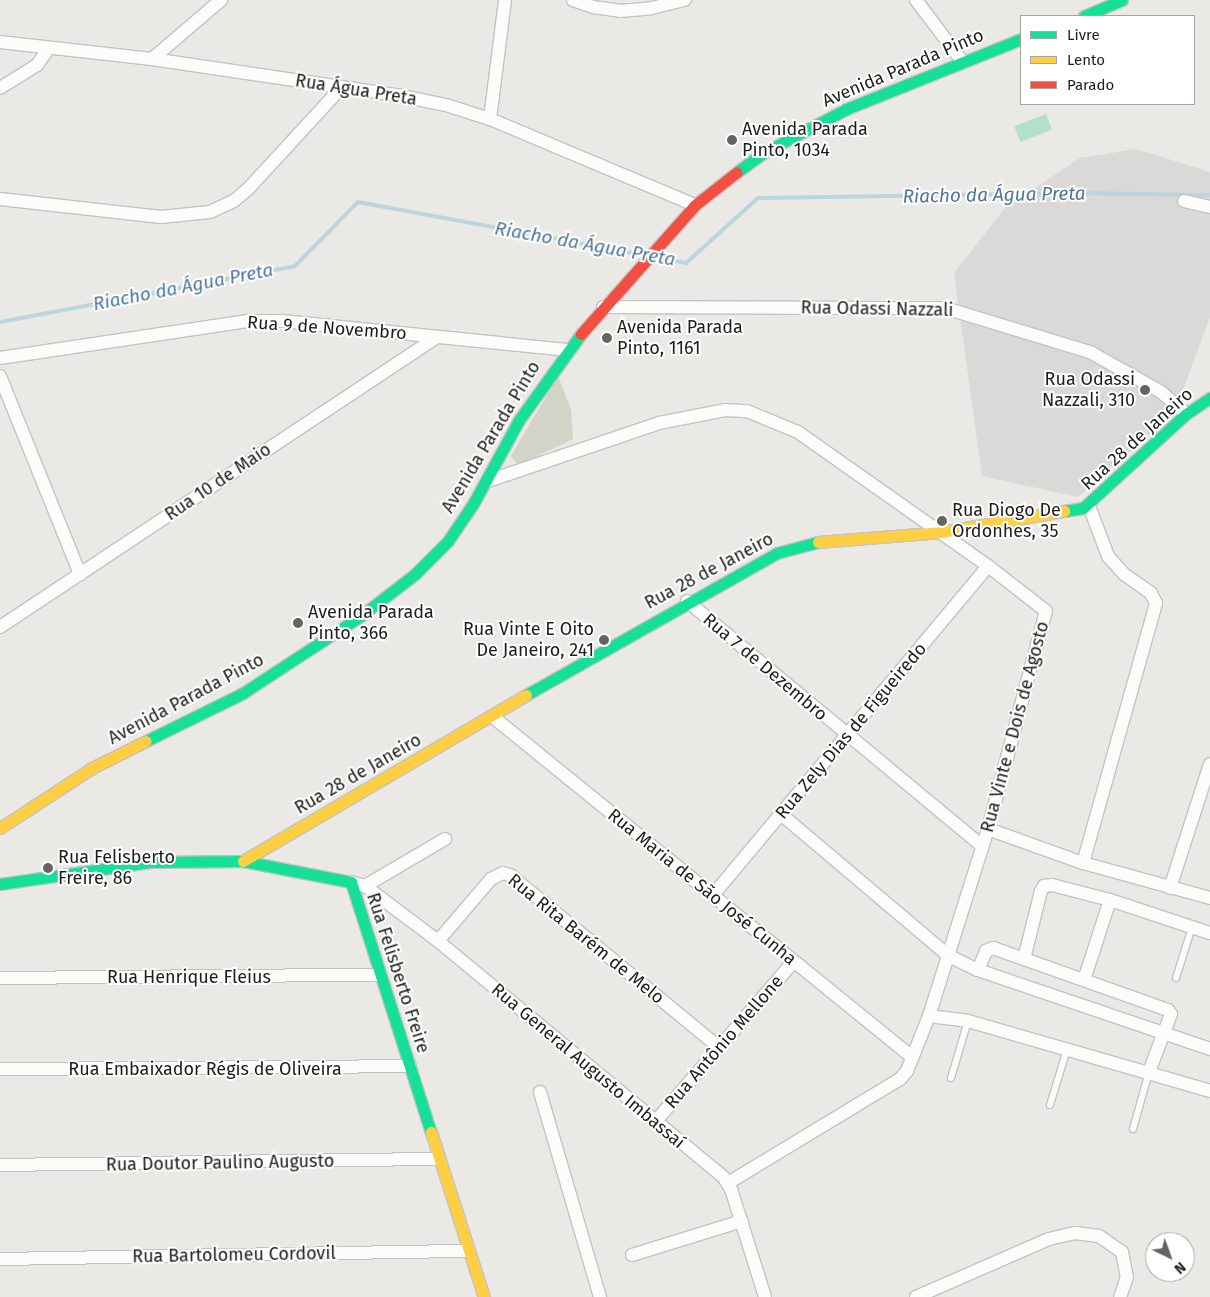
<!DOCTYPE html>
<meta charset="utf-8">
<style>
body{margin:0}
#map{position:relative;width:1210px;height:1297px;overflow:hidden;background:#ebe9e5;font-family:"Fira Sans",sans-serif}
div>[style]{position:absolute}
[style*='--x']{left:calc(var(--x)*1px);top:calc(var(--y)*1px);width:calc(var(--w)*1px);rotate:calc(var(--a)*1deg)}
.residential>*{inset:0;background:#dad9d7}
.construction>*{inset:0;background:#d4d3c7}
.pitch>*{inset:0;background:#b4dfcd;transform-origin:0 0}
.stream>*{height:4px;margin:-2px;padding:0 2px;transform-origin:2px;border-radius:2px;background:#bbd5dc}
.roads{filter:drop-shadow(1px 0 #c4c3c1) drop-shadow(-1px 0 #c4c3c1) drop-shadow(0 1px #c4c3c1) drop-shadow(0 -1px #c4c3c1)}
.lane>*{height:6px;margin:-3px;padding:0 3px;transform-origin:3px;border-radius:3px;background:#fcfcfb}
.street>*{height:12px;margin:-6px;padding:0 6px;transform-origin:6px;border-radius:6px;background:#fcfcfb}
.fast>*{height:11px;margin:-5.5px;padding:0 5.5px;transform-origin:5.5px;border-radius:5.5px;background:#16e098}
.slow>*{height:11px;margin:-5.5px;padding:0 5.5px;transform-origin:5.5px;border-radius:5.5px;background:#ffcf43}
.jam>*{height:11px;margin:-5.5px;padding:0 5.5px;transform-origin:5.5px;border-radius:5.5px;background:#f24e42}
.dots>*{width:14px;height:14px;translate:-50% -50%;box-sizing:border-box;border:2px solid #fff;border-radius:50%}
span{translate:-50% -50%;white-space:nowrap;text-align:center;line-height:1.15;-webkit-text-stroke:4px #fff;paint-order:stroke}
.street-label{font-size:18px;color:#1d1d1d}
.poi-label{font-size:18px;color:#1d1d1d}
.left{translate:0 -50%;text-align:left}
.right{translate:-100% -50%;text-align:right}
.water-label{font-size:19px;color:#4e759d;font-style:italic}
.legend{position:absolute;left:1020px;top:15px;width:175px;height:90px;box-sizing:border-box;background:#fff;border:1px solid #a5a5a5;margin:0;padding:6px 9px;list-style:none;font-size:15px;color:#1d1d1d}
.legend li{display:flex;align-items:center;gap:10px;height:25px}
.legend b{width:25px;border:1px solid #a5a5a5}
.north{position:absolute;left:1145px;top:1232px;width:50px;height:50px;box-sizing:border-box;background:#fff;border:1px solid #a5a5a5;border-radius:50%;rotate:138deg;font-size:14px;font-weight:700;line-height:20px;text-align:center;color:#1d1d1d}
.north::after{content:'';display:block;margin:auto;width:18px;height:22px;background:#656463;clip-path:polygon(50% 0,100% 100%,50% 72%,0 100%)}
</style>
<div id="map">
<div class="residential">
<i style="clip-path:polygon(1136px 149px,1210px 172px,1210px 317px,1174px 414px,1078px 497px,982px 476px,954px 273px,1005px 208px,1080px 158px)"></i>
</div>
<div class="construction">
<i style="clip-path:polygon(558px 376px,571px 410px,573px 439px,521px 464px,516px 463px,511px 456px)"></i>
</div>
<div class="pitch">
<i style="left:1046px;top:114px;width:17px;height:34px;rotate:69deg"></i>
</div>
<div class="stream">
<i style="--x:655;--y:257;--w:32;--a:11"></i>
<i style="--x:686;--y:263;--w:97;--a:-42.1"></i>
<i style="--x:758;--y:198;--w:317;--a:-0.9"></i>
<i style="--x:1075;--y:193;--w:135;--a:0.8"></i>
<i style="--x:0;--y:322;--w:300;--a:-10.7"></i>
<i style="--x:295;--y:266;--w:90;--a:-45.5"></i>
<i style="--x:358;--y:202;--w:290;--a:10.5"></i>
</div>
<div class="roads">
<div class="lane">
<i style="--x:1176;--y:978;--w:53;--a:-72.6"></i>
<i style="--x:951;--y:1078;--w:59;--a:-73.4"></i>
<i style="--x:1050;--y:1105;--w:59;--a:-73.1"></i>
<i style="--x:1133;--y:1129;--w:59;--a:-74.3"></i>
</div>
<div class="street">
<i style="--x:573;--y:0;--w:21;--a:19"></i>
<i style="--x:593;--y:7;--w:27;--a:8"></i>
<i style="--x:620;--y:11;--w:32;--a:-5"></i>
<i style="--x:652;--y:8;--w:34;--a:-14"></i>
<i style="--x:916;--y:0;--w:76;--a:53"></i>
<i style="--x:0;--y:42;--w:153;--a:6.4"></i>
<i style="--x:152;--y:59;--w:253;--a:8.4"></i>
<i style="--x:402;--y:96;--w:45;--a:11.6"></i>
<i style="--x:446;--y:105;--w:46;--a:17.7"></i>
<i style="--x:490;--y:119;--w:222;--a:22.8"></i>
<i style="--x:152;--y:59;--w:91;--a:-40.5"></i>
<i style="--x:0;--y:88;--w:44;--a:-31.9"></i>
<i style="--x:37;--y:65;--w:19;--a:-55"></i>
<i style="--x:490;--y:119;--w:120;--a:-82.8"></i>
<i style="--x:0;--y:199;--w:162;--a:6.4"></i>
<i style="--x:161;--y:217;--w:49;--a:-5.8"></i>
<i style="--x:210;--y:212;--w:26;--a:-25"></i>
<i style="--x:234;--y:201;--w:20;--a:-41"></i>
<i style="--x:249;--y:188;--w:137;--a:-47.4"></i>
<i style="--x:1184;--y:201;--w:27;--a:13"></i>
<i style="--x:603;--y:307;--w:342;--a:0.2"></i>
<i style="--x:945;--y:308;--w:152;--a:16.9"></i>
<i style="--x:1090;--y:352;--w:81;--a:29.4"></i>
<i style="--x:1161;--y:392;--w:33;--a:41"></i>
<i style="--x:0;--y:358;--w:252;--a:-8.5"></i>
<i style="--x:249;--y:321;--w:33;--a:0"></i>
<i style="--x:282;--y:321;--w:286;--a:5.8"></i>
<i style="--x:0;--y:376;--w:214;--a:68"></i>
<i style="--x:488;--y:481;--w:181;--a:-18.7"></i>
<i style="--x:659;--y:423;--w:67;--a:-11.1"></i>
<i style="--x:725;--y:410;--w:22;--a:3"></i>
<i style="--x:747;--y:411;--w:55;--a:22.4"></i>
<i style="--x:798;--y:432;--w:232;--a:35.2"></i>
<i style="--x:988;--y:566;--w:73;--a:37.8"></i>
<i style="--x:1046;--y:611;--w:226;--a:104.9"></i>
<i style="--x:988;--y:829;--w:196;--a:107.5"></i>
<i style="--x:929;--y:1016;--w:59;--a:111.8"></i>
<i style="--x:907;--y:1071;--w:11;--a:131"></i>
<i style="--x:900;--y:1079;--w:201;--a:148.8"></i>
<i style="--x:687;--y:601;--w:383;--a:39.7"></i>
<i style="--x:0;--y:627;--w:524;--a:-33.57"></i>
<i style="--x:493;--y:717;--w:540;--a:39.06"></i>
<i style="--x:782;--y:815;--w:219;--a:40.2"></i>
<i style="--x:949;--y:956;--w:32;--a:26"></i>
<i style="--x:978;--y:970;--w:245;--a:18.8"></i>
<i style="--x:988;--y:829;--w:101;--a:19.7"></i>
<i style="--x:1083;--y:863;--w:132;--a:15.4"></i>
<i style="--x:1083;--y:863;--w:270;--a:-74.3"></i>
<i style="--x:1156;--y:603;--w:11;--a:-117"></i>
<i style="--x:1151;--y:593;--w:33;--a:-145"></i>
<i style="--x:1124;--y:574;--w:24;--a:-132"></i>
<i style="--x:1108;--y:556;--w:53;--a:-110.8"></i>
<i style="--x:351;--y:882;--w:15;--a:16"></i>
<i style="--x:365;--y:886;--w:91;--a:37"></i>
<i style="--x:438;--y:941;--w:371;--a:39.6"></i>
<i style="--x:724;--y:1178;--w:13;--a:58"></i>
<i style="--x:731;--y:1189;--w:113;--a:72.5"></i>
<i style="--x:365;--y:886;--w:93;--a:-30.4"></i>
<i style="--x:1170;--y:888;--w:130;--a:-72.1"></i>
<i style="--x:713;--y:895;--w:429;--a:-50.1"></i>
<i style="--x:438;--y:941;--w:82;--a:-49.5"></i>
<i style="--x:491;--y:879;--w:13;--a:-27"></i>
<i style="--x:503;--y:873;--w:7;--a:16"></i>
<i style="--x:510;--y:875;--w:272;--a:39.5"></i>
<i style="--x:1024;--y:959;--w:70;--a:-76"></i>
<i style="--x:1041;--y:891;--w:6;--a:-59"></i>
<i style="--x:1044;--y:886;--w:8;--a:-7"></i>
<i style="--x:1052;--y:885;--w:60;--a:14.5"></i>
<i style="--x:1110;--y:900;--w:105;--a:18.3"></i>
<i style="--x:978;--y:970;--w:21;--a:-67"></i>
<i style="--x:986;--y:951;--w:8;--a:-23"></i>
<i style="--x:993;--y:948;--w:186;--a:19.5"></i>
<i style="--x:1168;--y:1010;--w:5;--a:53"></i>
<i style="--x:1171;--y:1014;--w:62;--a:110.8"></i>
<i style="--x:0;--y:978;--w:379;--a:-0.5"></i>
<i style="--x:1084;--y:980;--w:84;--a:-72"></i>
<i style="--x:929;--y:1016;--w:39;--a:7"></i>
<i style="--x:968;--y:1021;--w:252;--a:16.1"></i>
<i style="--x:0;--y:1069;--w:410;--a:-0.4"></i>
<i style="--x:540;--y:1092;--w:214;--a:73.7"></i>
<i style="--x:655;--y:1122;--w:211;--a:-49.2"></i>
<i style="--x:0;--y:1165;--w:439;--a:-0.8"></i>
<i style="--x:632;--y:1255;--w:115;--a:-17.2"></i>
<i style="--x:0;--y:1259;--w:469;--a:-1"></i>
<i style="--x:916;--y:1297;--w:145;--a:-23.6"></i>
<i style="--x:1049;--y:1239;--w:27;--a:-13"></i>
<i style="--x:1075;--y:1233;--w:24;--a:7"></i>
<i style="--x:1099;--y:1236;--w:28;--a:35"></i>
<i style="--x:1122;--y:1252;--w:25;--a:79"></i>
<i style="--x:1127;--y:1277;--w:21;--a:109"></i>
</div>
<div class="fast">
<i style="--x:1084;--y:16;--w:41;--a:-22.8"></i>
<i style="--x:737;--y:172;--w:32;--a:-36"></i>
<i style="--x:763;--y:153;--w:94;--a:-27.9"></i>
<i style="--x:846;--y:109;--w:188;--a:-21.8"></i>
<i style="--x:1064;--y:511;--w:19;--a:-9"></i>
<i style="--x:1083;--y:508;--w:139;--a:-42.4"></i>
<i style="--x:1186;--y:414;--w:29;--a:-34"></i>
<i style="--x:526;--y:695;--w:288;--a:-29.5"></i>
<i style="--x:777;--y:553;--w:42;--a:-15"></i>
<i style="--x:146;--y:741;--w:108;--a:-26.3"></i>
<i style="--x:243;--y:693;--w:142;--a:-33.2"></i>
<i style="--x:362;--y:615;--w:67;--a:-37.7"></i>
<i style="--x:415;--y:574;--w:47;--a:-45"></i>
<i style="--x:448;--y:541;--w:45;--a:-56"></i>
<i style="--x:473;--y:504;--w:96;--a:-61.3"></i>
<i style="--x:519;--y:420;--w:106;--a:-54.2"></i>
<i style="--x:0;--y:884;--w:153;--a:-8.3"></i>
<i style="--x:151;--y:862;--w:92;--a:-0.6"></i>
<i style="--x:243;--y:861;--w:110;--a:11"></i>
<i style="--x:351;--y:882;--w:262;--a:72.3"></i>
</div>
<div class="slow">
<i style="--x:818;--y:542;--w:123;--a:-4.6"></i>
<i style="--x:941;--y:532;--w:125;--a:-9.7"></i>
<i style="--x:0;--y:828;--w:110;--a:-33.1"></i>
<i style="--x:92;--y:768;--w:60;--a:-26.6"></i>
<i style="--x:243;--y:861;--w:328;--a:-30.4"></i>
<i style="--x:431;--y:1132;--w:173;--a:72.2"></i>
</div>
<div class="jam">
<i style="--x:581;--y:334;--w:172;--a:-48.5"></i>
<i style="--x:695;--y:205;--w:53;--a:-38.2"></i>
</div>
</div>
<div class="dots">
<i style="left:732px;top:140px;background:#656463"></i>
<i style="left:607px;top:338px;background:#656463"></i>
<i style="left:1145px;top:390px;background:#656463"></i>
<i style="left:942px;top:521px;background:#656463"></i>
<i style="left:298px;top:623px;background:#656463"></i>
<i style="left:604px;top:640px;background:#656463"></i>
<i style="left:48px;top:868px;background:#656463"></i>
</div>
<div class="street-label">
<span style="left:903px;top:68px;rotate:-23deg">Avenida Parada Pinto</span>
<span style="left:356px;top:90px;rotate:9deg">Rua Água Preta</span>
<span style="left:877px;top:309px;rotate:1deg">Rua Odassi Nazzali</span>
<span style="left:327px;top:328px;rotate:4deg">Rua 9 de Novembro</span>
<span style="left:491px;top:437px;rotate:-59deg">Avenida Parada Pinto</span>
<span style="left:1137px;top:439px;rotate:-42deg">Rua 28 de Janeiro</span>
<span style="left:218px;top:482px;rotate:-34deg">Rua 10 de Maio</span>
<span style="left:709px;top:571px;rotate:-28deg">Rua 28 de Janeiro</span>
<span style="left:765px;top:667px;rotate:40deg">Rua 7 de Dezembro</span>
<span style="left:186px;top:699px;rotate:-28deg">Avenida Parada Pinto</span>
<span style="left:1015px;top:727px;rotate:-75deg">Rua Vinte e Dois de Agosto</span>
<span style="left:851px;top:731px;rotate:-50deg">Rua Zely Dias de Figueiredo</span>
<span style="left:358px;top:774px;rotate:-30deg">Rua 28 de Janeiro</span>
<span style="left:702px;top:887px;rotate:39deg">Rua Maria de São José Cunha</span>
<span style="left:586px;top:939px;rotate:39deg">Rua Rita Barém de Melo</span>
<span style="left:398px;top:973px;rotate:72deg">Rua Felisberto Freire</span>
<span style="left:189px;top:977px">Rua Henrique Fleius</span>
<span style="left:724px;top:1042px;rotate:-49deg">Rua Antônio Mellone</span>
<span style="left:588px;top:1066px;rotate:40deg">Rua General Augusto Imbassaí</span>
<span style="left:205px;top:1069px">Rua Embaixador Régis de Oliveira</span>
<span style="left:220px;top:1163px;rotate:-1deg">Rua Doutor Paulino Augusto</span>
<span style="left:234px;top:1255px;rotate:-1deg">Rua Bartolomeu Cordovil</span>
</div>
<div class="poi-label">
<span class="left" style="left:742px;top:140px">Avenida Parada<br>Pinto, 1034</span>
<span class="left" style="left:617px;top:338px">Avenida Parada<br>Pinto, 1161</span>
<span class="right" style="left:1135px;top:390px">Rua Odassi<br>Nazzali, 310</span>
<span class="left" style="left:952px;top:521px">Rua Diogo De<br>Ordonhes, 35</span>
<span class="left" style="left:308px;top:623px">Avenida Parada<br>Pinto, 366</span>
<span class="right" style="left:594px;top:640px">Rua Vinte E Oito<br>De Janeiro, 241</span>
<span class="left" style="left:58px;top:868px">Rua Felisberto<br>Freire, 86</span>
</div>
<div class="water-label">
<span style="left:994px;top:195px;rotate:-1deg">Riacho da Água Preta</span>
<span style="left:585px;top:244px;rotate:10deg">Riacho da Água Preta</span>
<span style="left:183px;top:287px;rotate:-11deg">Riacho da Água Preta</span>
</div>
<ul class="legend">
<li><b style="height:6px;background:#16e098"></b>Livre</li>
<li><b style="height:6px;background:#ffcf43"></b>Lento</li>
<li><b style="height:6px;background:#f24e42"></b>Parado</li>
</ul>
<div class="north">N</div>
</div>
